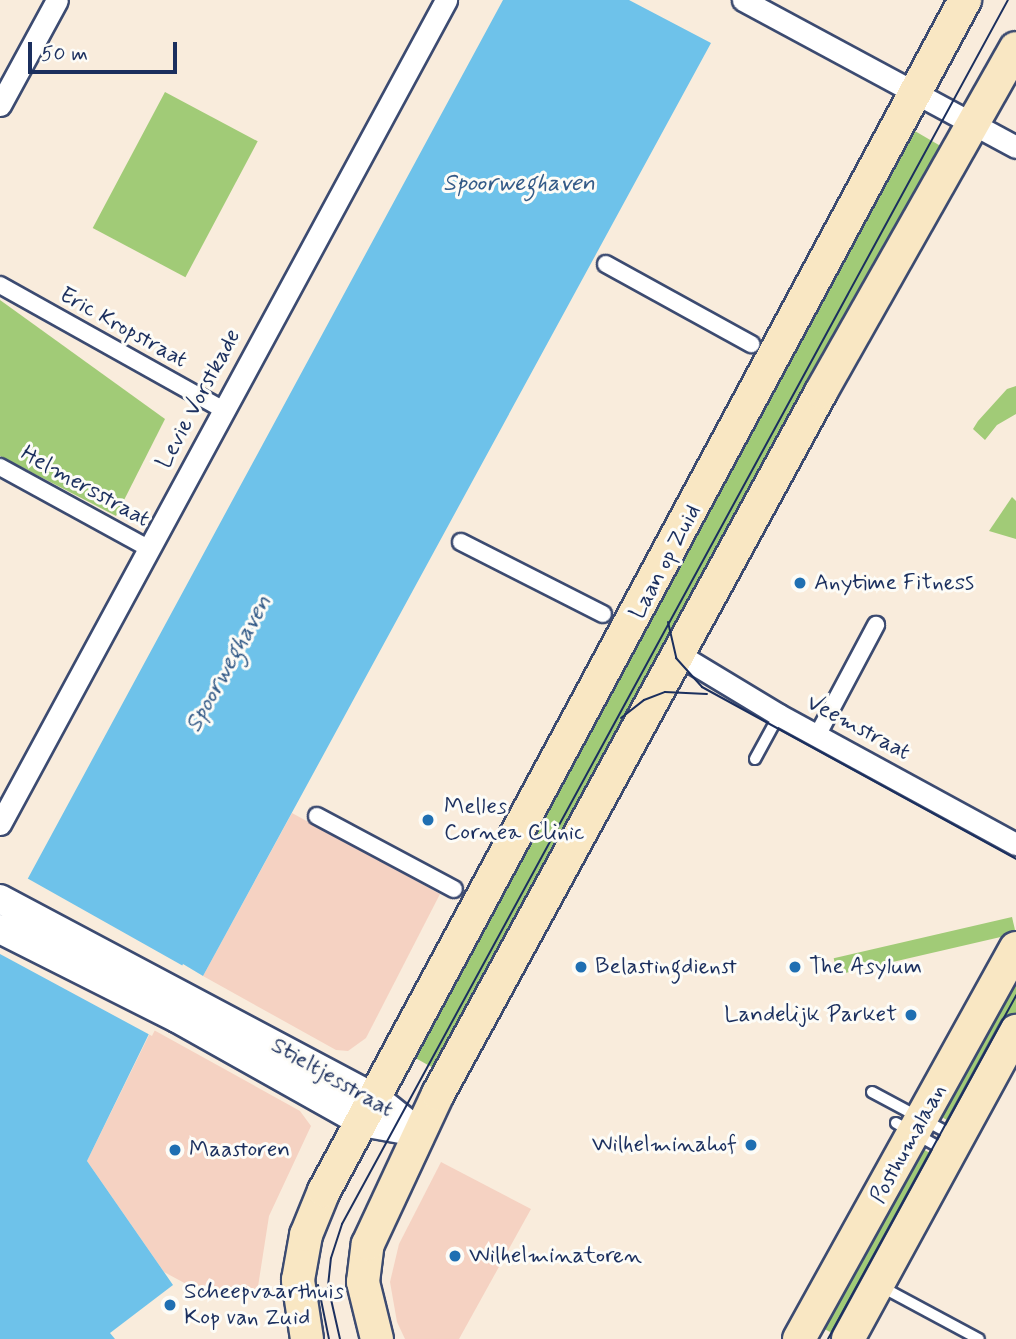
<!DOCTYPE html>
<style>
body{margin:0}
#map{position:relative;width:1016px;height:1339px;overflow:hidden;background:#f9ecdc;font-family:Mynerve,sans-serif}
div>[style]{position:absolute}
[style*='--x']{left:calc(var(--x)*1px);top:calc(var(--y)*1px);width:calc(var(--w)*1px);rotate:calc(var(--a)*1deg)}
.built>*{inset:0;background:#f5d2c2}
.green>*{inset:0;background:#a1cb77;transform-origin:0 0}
.water>*{inset:0;background:#6ec2ea}
.pier>*{inset:0;background:#f9ecdc}
.roads{filter:drop-shadow(2px 0 #3c4b71) drop-shadow(-2px 0 #3c4b71) drop-shadow(0 2px #3c4b71) drop-shadow(0 -2px #3c4b71)}
.service>*{height:10px;margin:-5px;padding:0 5px;transform-origin:5px;border-radius:5px;background:#fff}
.pedestrian>*{height:16px;margin:-8px;padding:0 8px;transform-origin:8px;border-radius:8px;background:#fff}
.minor>*{height:21px;margin:-10.5px;padding:0 10.5px;transform-origin:10.5px;border-radius:10.5px;background:#fff}
.tertiary>*{height:28px;margin:-14px;padding:0 14px;transform-origin:14px;border-radius:14px;background:#fff}
.secondary>*{height:32px;margin:-16px;padding:0 16px;transform-origin:16px;border-radius:16px;background:#f9e7c3}
.tram>*{height:2px;margin:-1px;padding:0 1px;transform-origin:1px;border-radius:1px;background:#1b2f5e}
.dots>*{width:19px;height:19px;translate:-50% -50%;box-sizing:border-box;border:4px solid #fdfcf7;border-radius:50%}
span{translate:-50% -50%;white-space:nowrap;text-align:center;line-height:1.15;-webkit-text-stroke:6px #fdfcf7;paint-order:stroke}
.street-label{font-size:23px;color:#1b2f5e}
.poi-label{font-size:23px;color:#1b2f5e}
.left{translate:0 -50%;text-align:left}
.right{translate:-100% -50%;text-align:right}
.water-label{font-size:24px;color:#345b88;font-style:italic}
.scale{position:absolute;left:28px;top:42px;width:149px;height:32px;box-sizing:border-box;border:4px solid #1b2f5e;border-top:0;padding-left:9px;font-size:21px;line-height:24px;white-space:nowrap;color:#1b2f5e;-webkit-text-stroke:5px #fdfcf7;paint-order:stroke}
</style>
<div id="map">
<div class="built">
<i style="clip-path:polygon(292px 813px,440px 894px,366px 1038px,348px 1051px,336px 1050px,203px 976px)"></i>
<i style="clip-path:polygon(152px 1029px,300px 1111px,311px 1126px,269px 1216px,257px 1293px,203px 1293px,164px 1272px,87px 1161px)"></i>
<i style="clip-path:polygon(441px 1162px,531px 1209px,459px 1339px,405px 1339px,397px 1322px,390px 1282px,399px 1244px)"></i>
</div>
<div class="green">
<i style="left:165px;top:92px;width:105px;height:154px;rotate:28deg"></i>
<i style="clip-path:polygon(908px 127px,944px 148px,437px 1070px,410px 1055px)"></i>
<i style="clip-path:polygon(0 300px,165px 419px,116px 516px,0 456px)"></i>
<i style="clip-path:polygon(1016px 386px,1016px 414px,997px 425px,985px 440px,973px 429px,978px 421px,1007px 389px)"></i>
<i style="clip-path:polygon(1012px 497px,1016px 501px,1016px 539px,989px 531px)"></i>
<i style="left:1012px;top:917px;width:17px;height:183px;rotate:77deg"></i>
<i style="clip-path:polygon(1016px 962px,1016px 1019px,957px 1126px,935px 1113px)"></i>
<i style="left:917px;top:1146px;width:26px;height:205px;rotate:28deg"></i>
</div>
<div class="water">
<i style="clip-path:polygon(503px 0,629px 0,711px 43px,203px 976px,183px 964px,87px 1161px,173px 1285px,110px 1333px,115px 1339px,0 1339px,0 930px)"></i>
</div>
<div class="pier">
<i style="clip-path:polygon(25px 877px,201px 976px,185px 969px,152px 1036px,0 954px,0 922px)"></i>
</div>
<div class="roads">
<div class="service">
<i style="--x:755;--y:759;--w:50;--a:-61.4"></i>
<i style="--x:872;--y:1092;--w:93;--a:28.2"></i>
<i style="--x:896;--y:1123;--w:57;--a:29.2"></i>
<i style="--x:880;--y:1286;--w:112;--a:28.2"></i>
</div>
<div class="pedestrian">
<i style="--x:606;--y:264;--w:166;--a:28.9"></i>
<i style="--x:0;--y:285;--w:257;--a:29.2"></i>
<i style="--x:0;--y:467;--w:169;--a:28.7"></i>
<i style="--x:461;--y:542;--w:159;--a:26.9"></i>
<i style="--x:817;--y:736;--w:126;--a:-62"></i>
<i style="--x:317;--y:816;--w:155;--a:28.1"></i>
</div>
<div class="minor">
<i style="--x:743;--y:0;--w:310;--a:28.3"></i>
<i style="--x:0;--y:105;--w:119;--a:-61.5"></i>
<i style="--x:678;--y:654;--w:118;--a:31.1"></i>
<i style="--x:779;--y:715;--w:270;--a:28.6"></i>
<i style="--x:0;--y:824;--w:937;--a:-61.57"></i>
</div>
<div class="tertiary">
<i style="--x:0;--y:899;--w:425;--a:28"></i>
<i style="--x:375;--y:1098;--w:56;--a:38.5"></i>
<i style="--x:0;--y:929;--w:198;--a:26.7"></i>
<i style="--x:177;--y:1018;--w:212;--a:29.3"></i>
<i style="--x:362;--y:1122;--w:56;--a:10.3"></i>
</div>
<div class="secondary">
<i style="--x:307;--y:1339;--w:60;--a:-98.7"></i>
<i style="--x:298;--y:1280;--w:46;--a:-79.9"></i>
<i style="--x:306;--y:1235;--w:48;--a:-67.8"></i>
<i style="--x:324;--y:1191;--w:1353;--a:-61.71"></i>
<i style="--x:377;--y:1339;--w:59;--a:-103.8"></i>
<i style="--x:363;--y:1282;--w:38;--a:-83"></i>
<i style="--x:368;--y:1244;--w:166;--a:-65"></i>
<i style="--x:438;--y:1094;--w:800;--a:-61.38"></i>
<i style="--x:821;--y:392;--w:395;--a:-60.5"></i>
<i style="--x:799;--y:1339;--w:447;--a:-61"></i>
<i style="--x:848;--y:1339;--w:351;--a:-61.4"></i>
</div>
</div>
<div class="tram">
<i style="--x:668;--y:622;--w:37;--a:77"></i>
<i style="--x:676;--y:658;--w:39;--a:48"></i>
<i style="--x:702;--y:687;--w:358;--a:28.7"></i>
<i style="--x:621;--y:718;--w:29;--a:-38"></i>
<i style="--x:644;--y:700;--w:22;--a:-21"></i>
<i style="--x:665;--y:692;--w:42;--a:2.7"></i>
<i style="--x:318;--y:1285;--w:55;--a:78.5"></i>
<i style="--x:340;--y:1339;--w:54;--a:-102.8"></i>
<i style="--x:328;--y:1286;--w:28;--a:-84"></i>
<i style="--x:331;--y:1258;--w:36;--a:-72"></i>
<i style="--x:342;--y:1224;--w:1393;--a:-61.45"></i>
<i style="--x:828;--y:1339;--w:392;--a:-61.3"></i>
</div>
<div class="dots">
<i style="left:800px;top:583px;background:#1f6fb2"></i>
<i style="left:428px;top:820px;background:#1f6fb2"></i>
<i style="left:581px;top:967px;background:#1f6fb2"></i>
<i style="left:795px;top:967px;background:#1f6fb2"></i>
<i style="left:911px;top:1015px;background:#1f6fb2"></i>
<i style="left:751px;top:1145px;background:#1f6fb2"></i>
<i style="left:175px;top:1150px;background:#1f6fb2"></i>
<i style="left:455px;top:1256px;background:#1f6fb2"></i>
<i style="left:170px;top:1305px;background:#1f6fb2"></i>
</div>
<div class="street-label">
<span style="left:123px;top:328px;rotate:29deg">Eric Kropstraat</span>
<span style="left:199px;top:399px;rotate:-62deg">Levie Vorstkade</span>
<span style="left:85px;top:487px;rotate:29deg">Helmersstraat</span>
<span style="left:666px;top:562px;rotate:-62deg">Laan op Zuid</span>
<span style="left:858px;top:728px;rotate:28deg">Veemstraat</span>
<span style="left:332px;top:1078px;rotate:30deg">Stieltjesstraat</span>
<span style="left:909px;top:1144px;rotate:-61deg">Posthumalaan</span>
</div>
<div class="poi-label">
<span class="left" style="left:814px;top:583px">Anytime Fitness</span>
<span class="left" style="left:444px;top:820px">Melles<br>Cornea Clinic</span>
<span class="left" style="left:595px;top:967px">Belastingdienst</span>
<span class="left" style="left:809px;top:967px">The Asylum</span>
<span class="right" style="left:897px;top:1015px">Landelijk Parket</span>
<span class="right" style="left:737px;top:1145px">Wilhelminahof</span>
<span class="left" style="left:189px;top:1150px">Maastoren</span>
<span class="left" style="left:469px;top:1256px">Wilhelminatoren</span>
<span class="left" style="left:184px;top:1305px">Scheepvaarthuis<br>Kop van Zuid</span>
</div>
<div class="water-label">
<span style="left:519px;top:184px">Spoorweghaven</span>
<span style="left:229px;top:664px;rotate:-61deg">Spoorweghaven</span>
</div>
<div class="scale">50 m</div>
</div>
